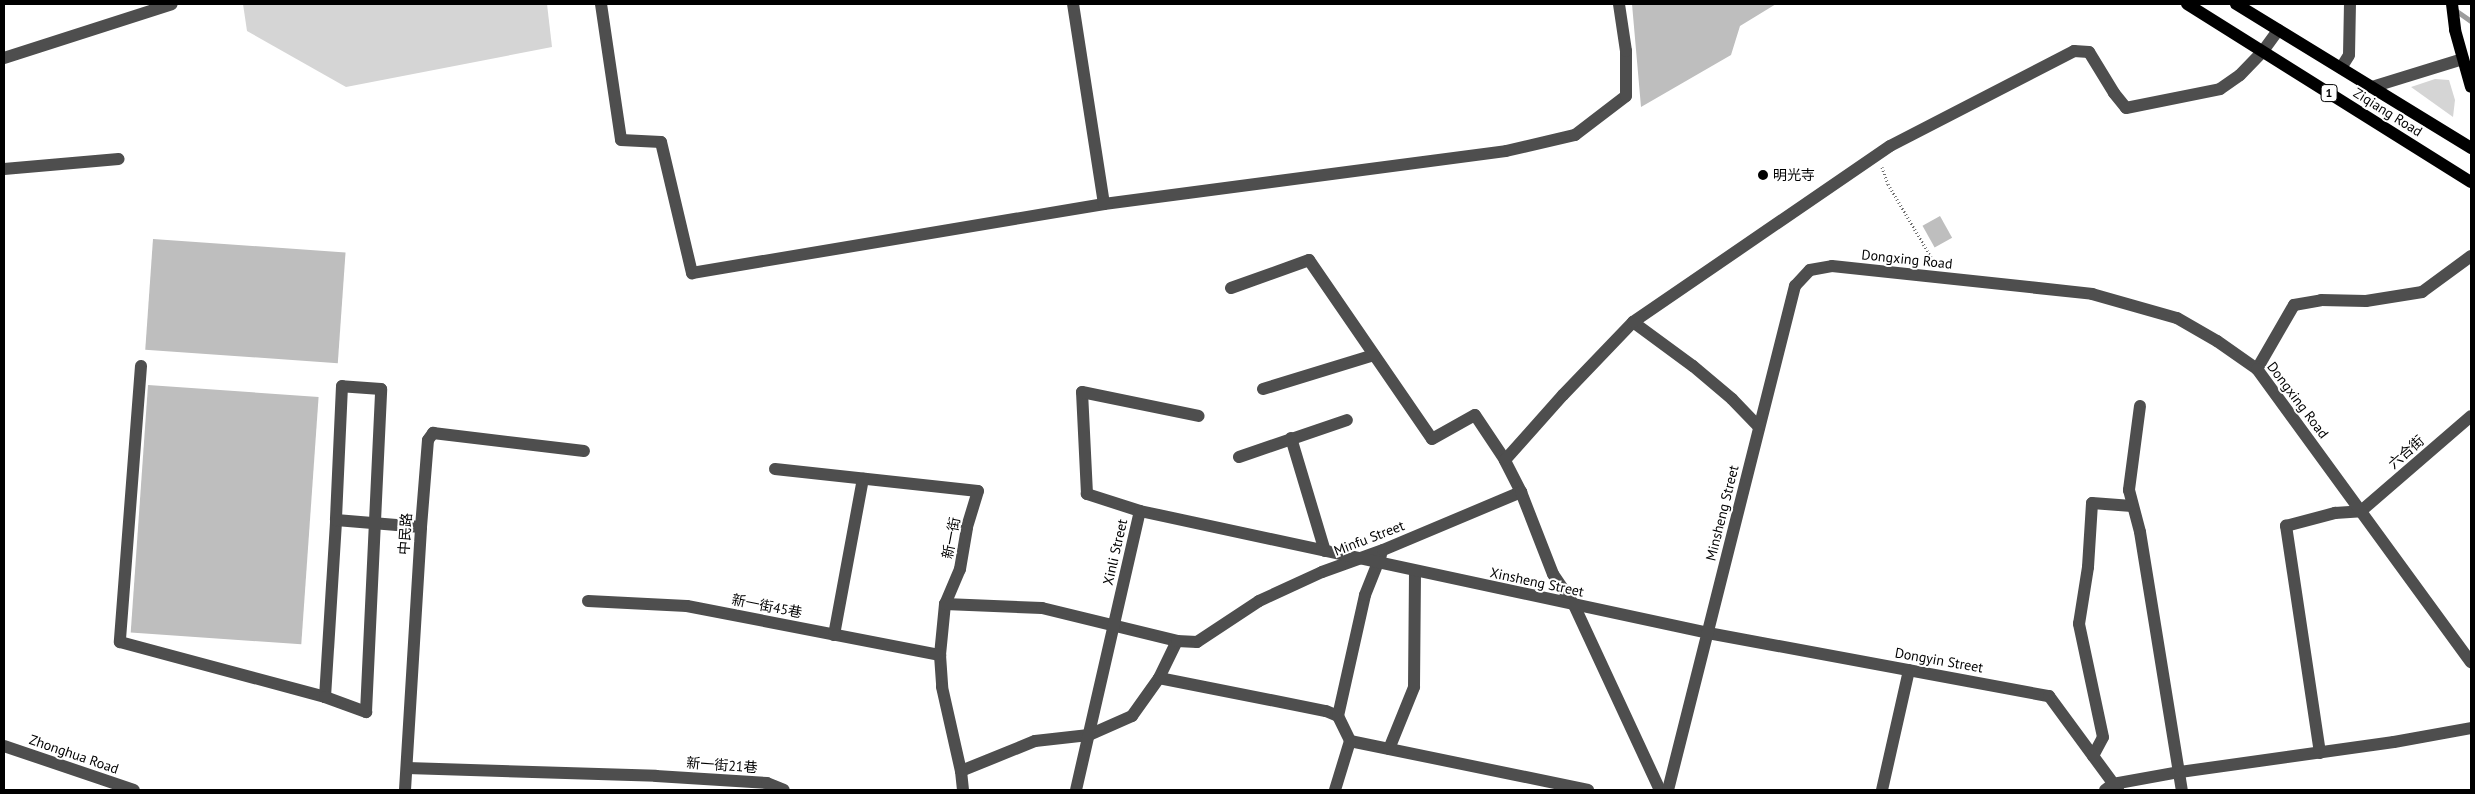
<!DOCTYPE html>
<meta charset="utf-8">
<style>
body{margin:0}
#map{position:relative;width:2475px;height:794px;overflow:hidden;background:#fff;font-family:"PT Sans","Noto Sans TC",sans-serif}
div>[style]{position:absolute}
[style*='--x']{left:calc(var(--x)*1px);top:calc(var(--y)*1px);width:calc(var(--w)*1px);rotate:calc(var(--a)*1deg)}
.green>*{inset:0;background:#d5d5d5}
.stream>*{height:5px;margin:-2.5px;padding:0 2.5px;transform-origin:2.5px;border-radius:2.5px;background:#9c9c9c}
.building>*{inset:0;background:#bebebe;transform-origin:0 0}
.path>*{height:3px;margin-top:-1.5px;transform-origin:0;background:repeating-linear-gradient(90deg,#707070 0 1px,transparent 0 3.5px)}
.minor>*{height:12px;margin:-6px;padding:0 6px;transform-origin:6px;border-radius:6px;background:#4e4e4e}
.major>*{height:12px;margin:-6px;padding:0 6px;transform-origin:6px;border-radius:6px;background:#000}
.dots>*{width:14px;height:14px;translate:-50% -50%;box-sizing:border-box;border:2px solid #fff;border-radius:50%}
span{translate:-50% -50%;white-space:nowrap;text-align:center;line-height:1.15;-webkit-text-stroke:4px #fff;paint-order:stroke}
.shield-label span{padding:1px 4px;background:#fff;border:1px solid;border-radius:4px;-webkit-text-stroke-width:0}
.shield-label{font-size:12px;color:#000;font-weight:700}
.street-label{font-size:14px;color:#000}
.poi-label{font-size:14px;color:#000}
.left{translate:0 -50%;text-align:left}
.frame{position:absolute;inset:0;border:5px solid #000;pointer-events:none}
</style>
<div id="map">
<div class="green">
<i style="clip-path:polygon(243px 4px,547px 4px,552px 47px,346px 87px,247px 31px)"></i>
<i style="clip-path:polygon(2435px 79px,2449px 80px,2455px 100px,2453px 117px,2411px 87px)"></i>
</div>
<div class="stream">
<i style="--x:2455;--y:10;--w:19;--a:35"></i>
</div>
<div class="building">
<i style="clip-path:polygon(1632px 4px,1776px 4px,1740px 26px,1731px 55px,1641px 107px)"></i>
<i style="left:1940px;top:216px;width:25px;height:20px;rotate:61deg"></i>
<i style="left:153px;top:239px;width:193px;height:111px;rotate:4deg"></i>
<i style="left:148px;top:385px;width:171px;height:248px;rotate:4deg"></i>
</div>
<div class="path">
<i style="--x:1882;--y:167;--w:18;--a:71"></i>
<i style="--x:1888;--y:184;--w:91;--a:59.5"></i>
</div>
<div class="minor">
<i style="--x:601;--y:4;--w:137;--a:81.6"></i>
<i style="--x:621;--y:140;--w:40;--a:2.9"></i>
<i style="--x:661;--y:142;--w:135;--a:76.7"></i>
<i style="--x:692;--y:273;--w:418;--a:-9.5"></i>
<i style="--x:1104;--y:204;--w:202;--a:-98.8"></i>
<i style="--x:4;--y:58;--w:176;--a:-17.8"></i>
<i style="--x:2341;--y:68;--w:15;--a:-58"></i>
<i style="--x:2349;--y:55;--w:51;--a:-88.9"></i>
<i style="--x:2372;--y:87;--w:95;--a:-17.1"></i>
<i style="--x:4;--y:169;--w:115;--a:-5"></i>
<i style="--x:1104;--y:204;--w:405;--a:-7.5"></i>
<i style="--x:1506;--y:151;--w:71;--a:-13.1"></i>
<i style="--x:1575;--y:135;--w:64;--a:-37.4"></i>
<i style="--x:1626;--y:96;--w:45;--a:-90"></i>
<i style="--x:1626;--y:51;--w:48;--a:-98.5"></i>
<i style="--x:1231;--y:288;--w:83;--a:-19.7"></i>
<i style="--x:1309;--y:260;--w:217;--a:55.5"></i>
<i style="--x:1432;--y:439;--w:49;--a:-29.2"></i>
<i style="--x:1475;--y:415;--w:54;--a:56.3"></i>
<i style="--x:1633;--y:322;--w:74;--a:36.3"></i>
<i style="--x:1693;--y:366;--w:51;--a:40.2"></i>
<i style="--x:1732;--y:399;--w:39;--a:46"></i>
<i style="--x:141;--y:366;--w:277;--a:94.4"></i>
<i style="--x:120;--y:642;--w:212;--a:15"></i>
<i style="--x:325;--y:697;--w:177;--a:-86.4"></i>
<i style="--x:336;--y:520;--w:85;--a:4.7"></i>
<i style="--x:2257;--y:369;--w:74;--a:-60"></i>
<i style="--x:2294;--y:305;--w:27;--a:-10"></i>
<i style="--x:2321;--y:300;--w:45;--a:1.3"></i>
<i style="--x:2366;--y:301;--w:57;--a:-9.1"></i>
<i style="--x:2422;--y:292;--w:61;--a:-36.3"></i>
<i style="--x:1263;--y:389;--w:116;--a:-17"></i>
<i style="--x:2140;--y:406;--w:85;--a:97.5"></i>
<i style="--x:2129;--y:490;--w:43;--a:75.3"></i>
<i style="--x:2140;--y:532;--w:261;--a:80.8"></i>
<i style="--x:1291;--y:438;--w:118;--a:73.3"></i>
<i style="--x:1239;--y:457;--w:114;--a:-18.9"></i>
<i style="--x:775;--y:469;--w:204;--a:6.2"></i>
<i style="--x:978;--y:491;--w:39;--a:107"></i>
<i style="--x:967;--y:528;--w:42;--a:99.7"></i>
<i style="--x:960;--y:569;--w:38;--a:113"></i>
<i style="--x:945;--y:604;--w:51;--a:95.6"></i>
<i style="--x:940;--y:655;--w:32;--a:86"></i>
<i style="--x:942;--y:687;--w:86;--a:77.3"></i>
<i style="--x:961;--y:771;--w:19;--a:84"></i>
<i style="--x:1521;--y:492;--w:36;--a:-117"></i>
<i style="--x:1505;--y:460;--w:87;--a:-48.3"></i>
<i style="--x:1563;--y:395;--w:101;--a:-46.2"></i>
<i style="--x:1633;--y:322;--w:311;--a:-34.4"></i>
<i style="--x:1890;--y:146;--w:207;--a:-27.3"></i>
<i style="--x:2074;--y:51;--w:15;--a:4"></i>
<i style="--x:2089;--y:52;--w:48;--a:58.6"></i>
<i style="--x:2114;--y:93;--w:19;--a:51"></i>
<i style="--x:2126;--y:108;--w:96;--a:-11.4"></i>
<i style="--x:2220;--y:89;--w:24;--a:-35"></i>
<i style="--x:2240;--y:75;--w:33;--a:-46"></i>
<i style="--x:2263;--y:51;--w:26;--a:-54"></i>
<i style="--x:1140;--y:511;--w:56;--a:-162.2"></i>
<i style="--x:1087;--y:494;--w:102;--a:-92.8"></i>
<i style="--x:1082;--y:392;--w:119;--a:11.6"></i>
<i style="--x:588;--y:601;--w:99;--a:2.9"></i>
<i style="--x:687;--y:606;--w:258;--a:11"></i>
<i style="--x:945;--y:604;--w:97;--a:2.4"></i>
<i style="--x:1042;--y:608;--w:139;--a:13.7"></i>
<i style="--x:834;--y:635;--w:159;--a:-79.5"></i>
<i style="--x:1159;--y:678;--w:170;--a:11.2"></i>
<i style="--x:1326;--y:711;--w:13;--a:23"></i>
<i style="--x:1338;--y:716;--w:28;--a:64"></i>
<i style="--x:1350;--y:741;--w:243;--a:11.6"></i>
<i style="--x:325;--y:697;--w:44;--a:20.1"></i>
<i style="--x:366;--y:712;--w:323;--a:-87.3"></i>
<i style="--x:381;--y:389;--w:39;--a:-176"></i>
<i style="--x:342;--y:386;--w:134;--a:92.6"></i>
<i style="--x:1338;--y:716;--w:124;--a:-77.4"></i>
<i style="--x:1365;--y:595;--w:43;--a:-68.2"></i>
<i style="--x:4;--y:746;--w:137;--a:18.7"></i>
<i style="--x:1389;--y:749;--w:67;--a:-68"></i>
<i style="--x:1414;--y:687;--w:115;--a:-89.5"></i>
<i style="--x:2320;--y:753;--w:230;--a:-98.5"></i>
<i style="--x:2286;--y:526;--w:51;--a:-14.9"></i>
<i style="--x:2335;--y:513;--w:26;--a:-4"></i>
<i style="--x:2361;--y:511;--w:145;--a:-40.8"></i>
<i style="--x:2093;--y:756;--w:21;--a:-62"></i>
<i style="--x:2103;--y:737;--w:116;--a:-102"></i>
<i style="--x:2079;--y:624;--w:58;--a:-81"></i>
<i style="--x:2088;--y:567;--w:64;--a:-86.4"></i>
<i style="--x:2092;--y:503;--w:40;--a:4.3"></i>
<i style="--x:407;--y:768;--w:249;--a:1.8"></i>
<i style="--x:656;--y:776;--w:111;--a:3.6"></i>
<i style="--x:767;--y:783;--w:18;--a:22"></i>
<i style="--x:961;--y:771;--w:80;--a:-22.1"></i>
<i style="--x:1035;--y:741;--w:54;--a:-6.3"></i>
<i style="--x:1089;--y:735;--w:47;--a:-23.8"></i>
<i style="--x:1132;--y:716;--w:47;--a:-54.6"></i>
<i style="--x:1159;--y:678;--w:41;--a:-64.1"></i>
<i style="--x:1177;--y:641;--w:20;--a:3"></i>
<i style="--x:1197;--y:642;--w:74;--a:-33.5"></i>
<i style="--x:1259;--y:601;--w:69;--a:-24.7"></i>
<i style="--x:1322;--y:572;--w:65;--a:-19.8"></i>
<i style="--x:1383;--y:550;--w:150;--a:-22.8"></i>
<i style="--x:1521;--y:492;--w:88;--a:68.7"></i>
<i style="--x:1553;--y:574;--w:37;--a:56"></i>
<i style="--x:1574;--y:605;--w:204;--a:65.1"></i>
<i style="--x:405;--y:790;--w:263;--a:-86.5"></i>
<i style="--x:421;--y:527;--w:87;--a:-85.4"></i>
<i style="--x:428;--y:440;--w:9;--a:-54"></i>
<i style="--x:433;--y:433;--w:152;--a:6.8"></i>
<i style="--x:1076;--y:790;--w:286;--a:-77.1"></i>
<i style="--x:1140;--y:511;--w:581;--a:12.12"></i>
<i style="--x:1708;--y:633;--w:347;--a:10.5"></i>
<i style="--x:2049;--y:696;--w:117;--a:53.7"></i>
<i style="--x:1335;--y:790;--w:51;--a:-73"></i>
<i style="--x:1668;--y:790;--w:520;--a:-75.86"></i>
<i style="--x:1795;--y:286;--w:22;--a:-47"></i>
<i style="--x:1810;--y:270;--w:22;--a:-10"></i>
<i style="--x:1832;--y:266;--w:262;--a:6.1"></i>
<i style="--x:2092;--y:294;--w:88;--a:15.8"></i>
<i style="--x:2177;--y:318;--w:46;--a:29.9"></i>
<i style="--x:2217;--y:341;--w:49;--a:35"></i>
<i style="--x:2257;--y:369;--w:363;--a:53.9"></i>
<i style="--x:1882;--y:790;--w:123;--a:-77.3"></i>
<i style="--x:2105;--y:790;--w:10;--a:-37"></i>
<i style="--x:2113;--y:784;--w:68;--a:-10.2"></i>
<i style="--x:2180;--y:772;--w:216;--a:-8"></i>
<i style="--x:2394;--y:742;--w:78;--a:-10.3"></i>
</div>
<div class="major">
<i style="--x:2187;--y:4;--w:335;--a:32.1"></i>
<i style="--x:2236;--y:4;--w:276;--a:31.5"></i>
<i style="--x:2452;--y:4;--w:26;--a:83"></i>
<i style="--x:2455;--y:30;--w:59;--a:74.3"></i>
</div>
<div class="dots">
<i style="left:1763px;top:175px;background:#000"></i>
</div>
<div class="shield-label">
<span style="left:2329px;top:93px">1</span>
</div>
<div class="street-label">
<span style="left:2388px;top:112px;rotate:32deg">Ziqiang Road</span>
<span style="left:1907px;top:259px;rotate:6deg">Dongxing Road</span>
<span style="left:2298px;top:400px;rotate:53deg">Dongxing Road</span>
<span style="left:2406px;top:452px;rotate:-41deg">六合街</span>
<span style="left:1722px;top:513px;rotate:-76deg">Minsheng Street</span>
<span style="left:405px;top:534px;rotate:-86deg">中民路</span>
<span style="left:951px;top:538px;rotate:-79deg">新一街</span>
<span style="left:1369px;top:538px;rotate:-21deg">Minfu Street</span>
<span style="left:1115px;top:552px;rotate:-77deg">Xinli Street</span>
<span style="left:1537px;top:582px;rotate:12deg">Xinsheng Street</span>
<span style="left:767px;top:606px;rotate:11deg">新一街45巷</span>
<span style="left:1939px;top:660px;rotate:10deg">Dongyin Street</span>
<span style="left:74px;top:754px;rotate:19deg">Zhonghua Road</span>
<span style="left:722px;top:765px;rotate:4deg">新一街21巷</span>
</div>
<div class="poi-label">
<span class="left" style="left:1773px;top:175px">明光寺</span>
</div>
<div class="frame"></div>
</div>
